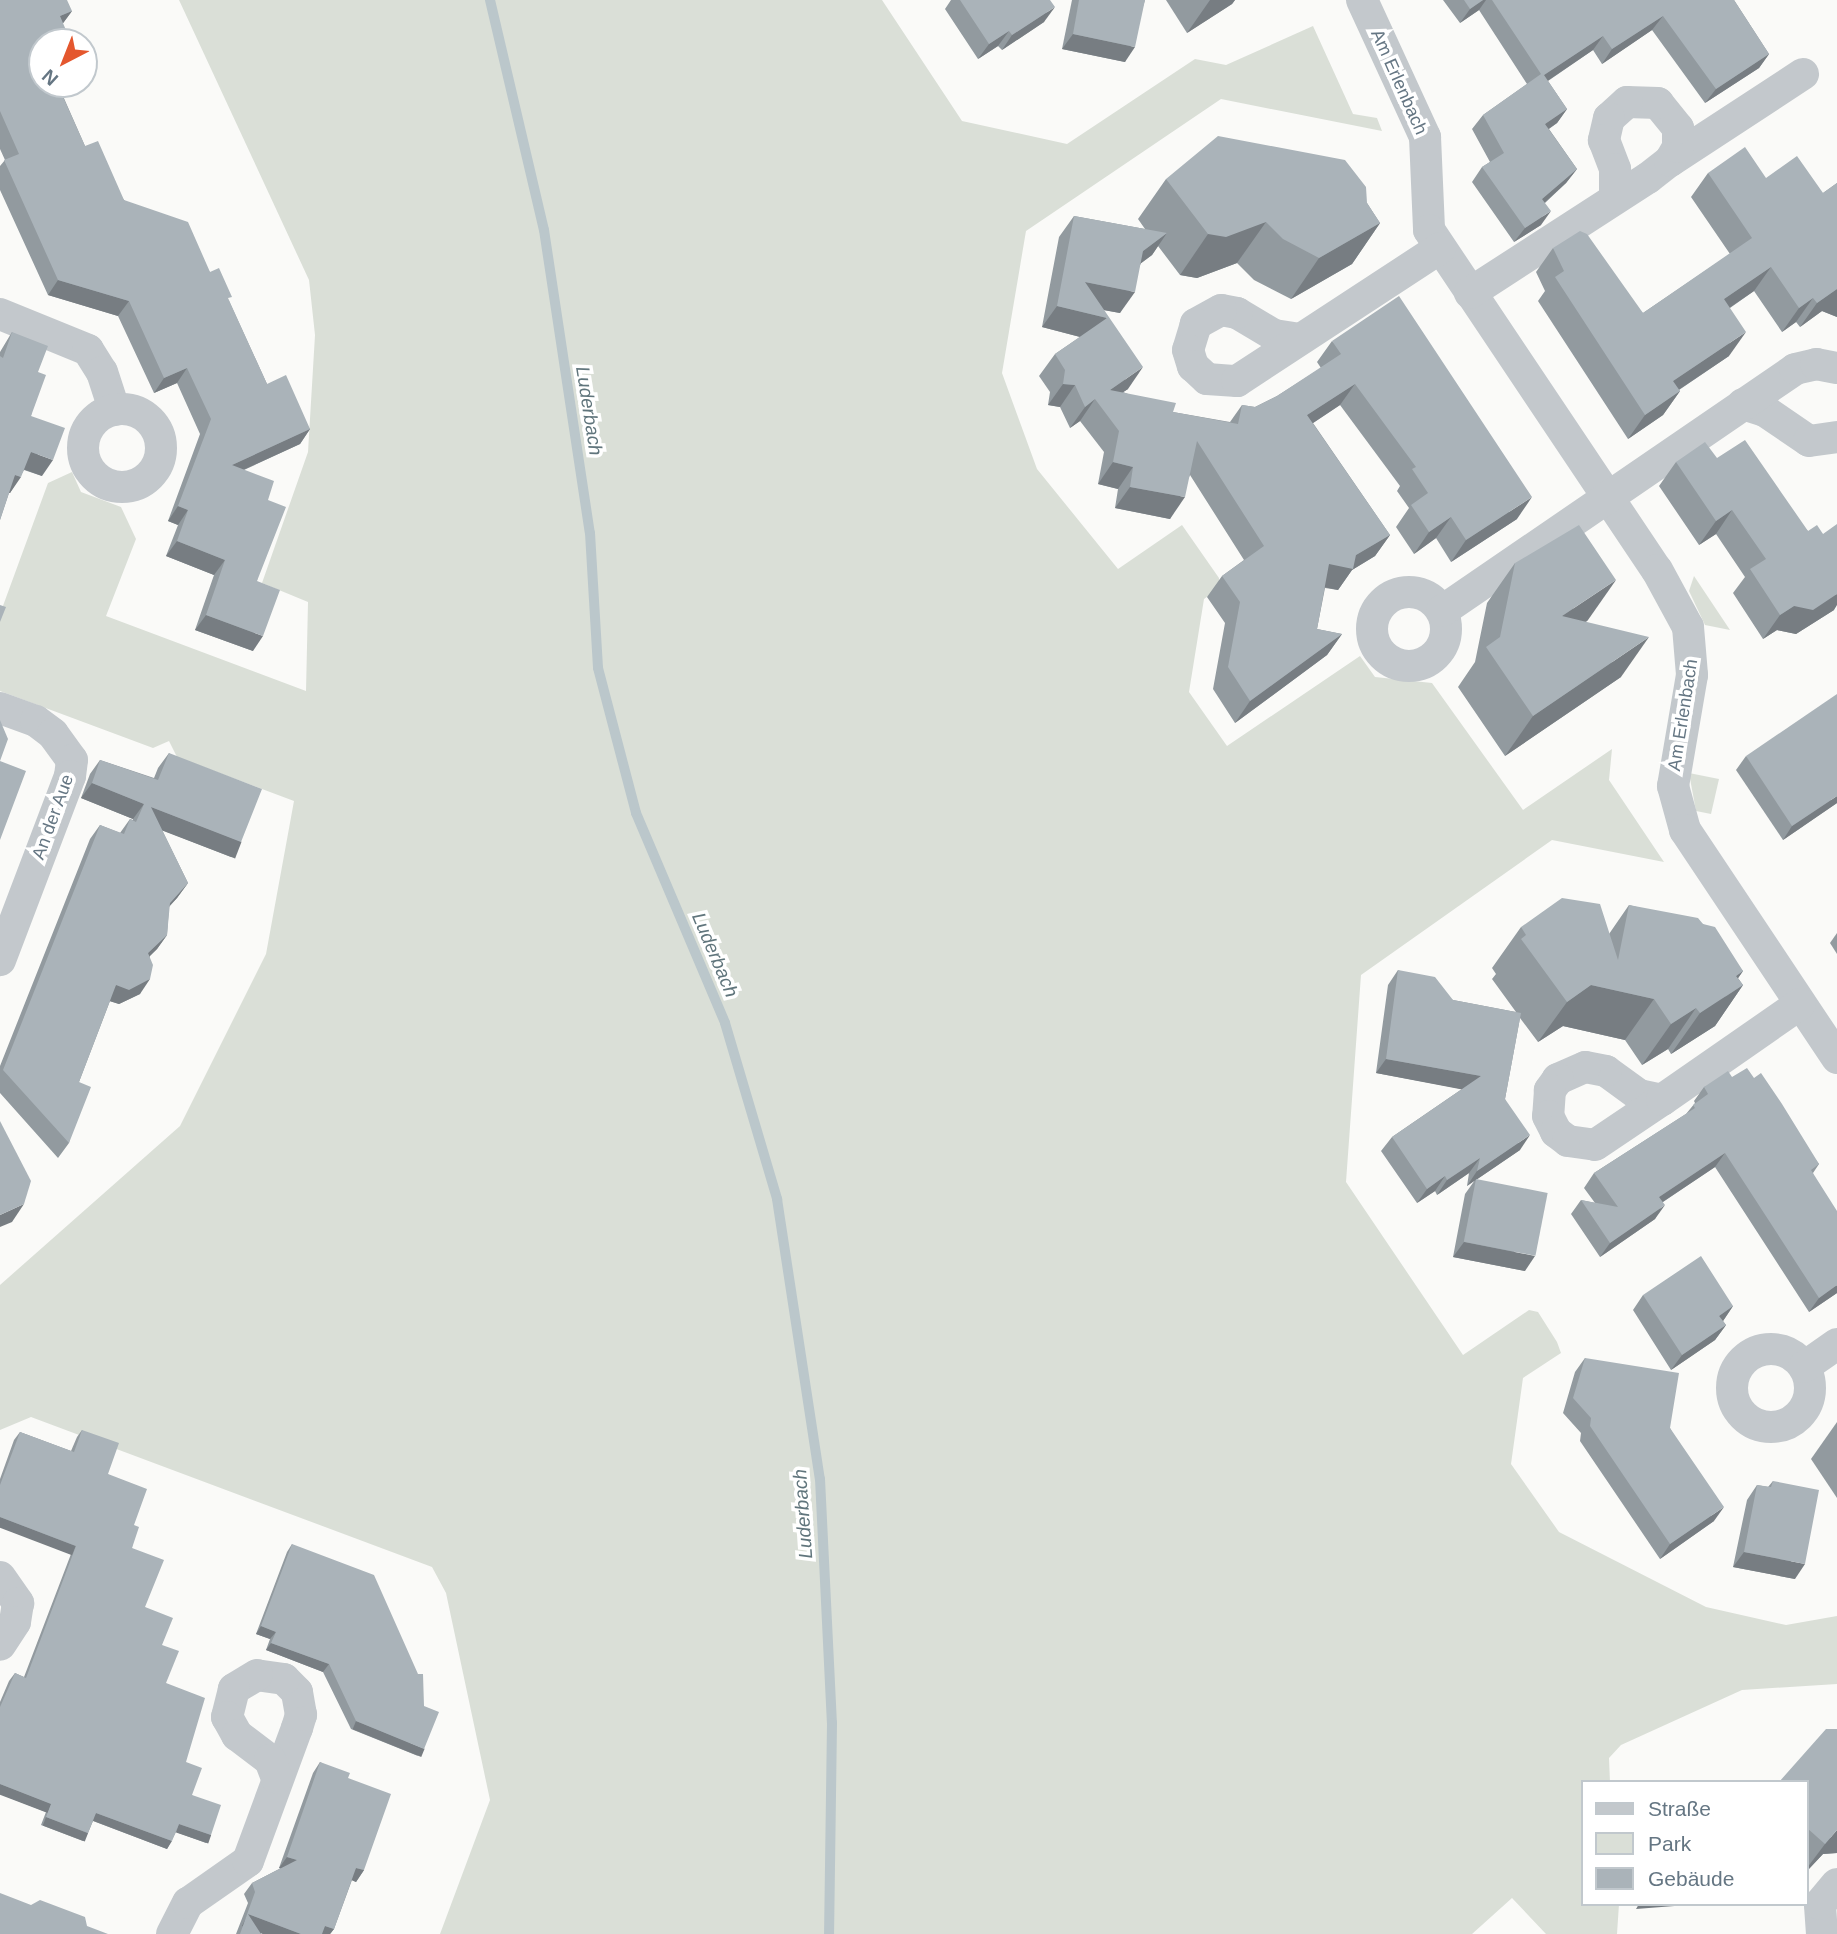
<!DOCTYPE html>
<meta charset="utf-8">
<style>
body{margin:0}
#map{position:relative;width:1837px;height:1934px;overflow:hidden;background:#fafaf8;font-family:Arial,sans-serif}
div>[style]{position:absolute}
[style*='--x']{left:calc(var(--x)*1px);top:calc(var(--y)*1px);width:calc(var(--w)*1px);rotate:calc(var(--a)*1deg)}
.green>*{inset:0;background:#dadfd7}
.stream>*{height:10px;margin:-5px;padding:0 5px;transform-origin:5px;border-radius:5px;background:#bbc7cb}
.minor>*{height:32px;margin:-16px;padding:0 16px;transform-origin:16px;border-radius:16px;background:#c3c8cc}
.minor>.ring{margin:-16px;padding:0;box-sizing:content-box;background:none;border:32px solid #c3c8cc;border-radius:50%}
.wall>*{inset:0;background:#929a9f}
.shaded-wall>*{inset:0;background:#777d82;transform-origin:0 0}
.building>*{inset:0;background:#aab3b9;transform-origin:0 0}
span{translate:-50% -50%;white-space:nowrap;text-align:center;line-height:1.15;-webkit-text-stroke:7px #fff;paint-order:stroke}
.street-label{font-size:18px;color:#657683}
.water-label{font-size:19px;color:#60757c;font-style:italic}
.legend{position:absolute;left:1581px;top:1780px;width:228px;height:126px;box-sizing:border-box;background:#fff;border:2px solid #c1c8cd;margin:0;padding:9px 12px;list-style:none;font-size:21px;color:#657683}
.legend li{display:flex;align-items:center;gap:14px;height:35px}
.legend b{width:35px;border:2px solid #c1c8cd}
.north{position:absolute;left:28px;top:28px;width:70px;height:70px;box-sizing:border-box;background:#fff;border:2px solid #c1c8cd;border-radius:50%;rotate:222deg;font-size:19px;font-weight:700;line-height:28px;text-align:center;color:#657683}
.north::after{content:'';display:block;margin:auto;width:24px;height:32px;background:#e4572e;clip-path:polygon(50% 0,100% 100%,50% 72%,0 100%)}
</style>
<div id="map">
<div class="green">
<i style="clip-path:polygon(179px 0,882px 0,962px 121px,1067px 144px,1195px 59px,1226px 65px,1313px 26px,1353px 114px,1377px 118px,1382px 131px,1221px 99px,1026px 231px,1002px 373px,1037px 469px,1118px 569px,1182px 525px,1219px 578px,1219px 588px,1204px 599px,1189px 692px,1227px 746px,1360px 656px,1375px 677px,1432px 683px,1523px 810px,1612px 749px,1609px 780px,1664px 862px,1552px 840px,1361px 975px,1346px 1182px,1463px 1355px,1529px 1310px,1538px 1312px,1557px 1342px,1561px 1353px,1523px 1378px,1511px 1464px,1559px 1532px,1706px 1607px,1786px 1625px,1837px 1616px,1837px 1684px,1742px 1690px,1621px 1745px,1609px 1758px,1610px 1782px,1583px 1782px,1583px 1904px,1619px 1904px,1617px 1934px,1546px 1934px,1512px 1898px,1472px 1934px,440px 1934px,490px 1800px,446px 1593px,432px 1567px,31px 1417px,0 1430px,0 1285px,180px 1126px,266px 954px,294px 801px,177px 757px,169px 741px,153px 748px,0 691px,0 614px,48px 483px,72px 472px,81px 492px,121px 507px,136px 539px,106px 616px,306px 691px,308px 602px,262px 583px,308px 452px,315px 335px,309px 280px)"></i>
<i style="clip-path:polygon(1694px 576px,1730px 630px,1705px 625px,1689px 591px)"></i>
<i style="clip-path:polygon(1689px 773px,1719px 779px,1711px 814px,1696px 811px)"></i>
</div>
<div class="stream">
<i style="--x:490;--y:0;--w:236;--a:76.8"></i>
<i style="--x:544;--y:230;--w:306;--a:81.4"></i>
<i style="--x:590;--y:533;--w:135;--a:86.6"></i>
<i style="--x:598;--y:668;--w:150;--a:75.3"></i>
<i style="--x:636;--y:813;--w:228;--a:67"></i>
<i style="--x:725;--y:1023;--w:184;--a:73.5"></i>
<i style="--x:777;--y:1199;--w:283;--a:81.3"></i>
<i style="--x:820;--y:1479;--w:244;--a:87.2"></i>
<i style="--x:832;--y:1723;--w:211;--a:90.8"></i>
</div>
<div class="minor">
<i style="--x:1362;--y:0;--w:151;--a:65.3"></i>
<i style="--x:1425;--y:137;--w:93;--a:87.5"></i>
<i style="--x:1429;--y:230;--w:409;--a:56.2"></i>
<i style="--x:1657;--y:570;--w:65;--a:61.5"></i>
<i style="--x:1688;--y:627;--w:48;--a:85.2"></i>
<i style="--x:1692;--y:675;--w:113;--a:99.7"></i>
<i style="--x:1673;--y:786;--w:46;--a:74.7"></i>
<i style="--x:1685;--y:830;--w:274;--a:56.3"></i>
<i style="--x:1670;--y:161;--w:159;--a:-33.2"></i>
<i style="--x:1470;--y:293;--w:212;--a:-32.9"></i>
<i style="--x:1648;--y:178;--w:28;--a:-38"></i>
<i style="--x:1670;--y:161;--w:16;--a:-60"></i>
<i style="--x:1678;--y:147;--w:19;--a:-90"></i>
<i style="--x:1678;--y:128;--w:32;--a:-129"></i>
<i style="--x:1658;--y:103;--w:31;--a:-178"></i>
<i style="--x:1627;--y:102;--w:24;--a:138"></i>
<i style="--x:1609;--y:118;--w:23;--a:103"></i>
<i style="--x:1604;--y:140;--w:31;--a:69"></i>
<i style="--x:1615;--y:169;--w:29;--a:90"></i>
<i style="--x:0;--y:314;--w:95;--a:22.2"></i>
<i style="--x:88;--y:350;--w:26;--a:58"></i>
<i style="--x:102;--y:372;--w:40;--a:72"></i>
<i style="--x:1300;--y:339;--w:26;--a:-171"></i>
<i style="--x:1274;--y:335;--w:43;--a:-149.3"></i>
<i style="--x:1237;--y:313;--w:16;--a:-169"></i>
<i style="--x:1221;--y:310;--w:29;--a:151"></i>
<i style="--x:1196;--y:324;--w:27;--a:107"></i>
<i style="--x:1188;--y:350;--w:17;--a:73"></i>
<i style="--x:1193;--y:366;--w:19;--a:43"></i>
<i style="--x:1207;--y:379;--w:30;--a:4"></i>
<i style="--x:1237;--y:381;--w:243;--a:-33.2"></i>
<i style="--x:1743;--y:404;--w:23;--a:18"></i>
<i style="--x:1765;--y:411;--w:53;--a:34.3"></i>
<i style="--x:1809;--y:441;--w:28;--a:-8"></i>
<i class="ring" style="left:83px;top:409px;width:46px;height:46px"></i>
<i class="ring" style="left:1372px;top:592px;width:42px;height:42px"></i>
<i style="--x:1442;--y:611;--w:428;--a:-34.4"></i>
<i style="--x:1795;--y:369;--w:22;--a:-13"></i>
<i style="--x:1816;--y:364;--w:21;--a:11"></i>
<i style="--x:0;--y:708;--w:38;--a:20"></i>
<i style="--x:36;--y:721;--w:21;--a:37"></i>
<i style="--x:53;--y:734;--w:32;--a:54"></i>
<i style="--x:72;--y:760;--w:16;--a:97"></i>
<i style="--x:70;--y:776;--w:197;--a:110.8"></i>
<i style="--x:1662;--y:1100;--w:24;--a:-168"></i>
<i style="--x:1639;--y:1095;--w:41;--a:-144"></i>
<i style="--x:1606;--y:1071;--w:21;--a:-169"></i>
<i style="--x:1585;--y:1067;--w:30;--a:156"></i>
<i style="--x:1558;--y:1079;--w:14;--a:126"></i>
<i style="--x:1550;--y:1090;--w:26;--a:94"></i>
<i style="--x:1548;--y:1116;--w:18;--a:63"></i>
<i style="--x:1556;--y:1132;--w:15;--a:37"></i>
<i style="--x:1568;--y:1141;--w:27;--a:8"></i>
<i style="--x:1595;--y:1145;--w:81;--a:-33.9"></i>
<i style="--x:1662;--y:1100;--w:168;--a:-34.8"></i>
<i class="ring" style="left:1732px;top:1349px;width:46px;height:46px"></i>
<i style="--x:1804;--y:1367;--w:40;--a:-34.9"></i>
<i style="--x:0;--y:1577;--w:32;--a:55"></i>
<i style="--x:18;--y:1603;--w:19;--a:99"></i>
<i style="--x:15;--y:1622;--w:27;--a:123"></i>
<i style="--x:172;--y:1934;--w:35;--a:-63"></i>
<i style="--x:188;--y:1903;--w:73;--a:-35"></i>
<i style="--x:248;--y:1861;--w:142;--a:-69.8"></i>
<i style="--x:297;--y:1728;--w:14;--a:-73"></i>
<i style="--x:301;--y:1715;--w:23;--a:-100"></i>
<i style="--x:297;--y:1692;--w:18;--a:-135"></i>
<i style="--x:284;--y:1679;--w:27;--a:-172"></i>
<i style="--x:257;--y:1675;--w:27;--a:149"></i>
<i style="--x:234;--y:1689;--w:29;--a:104"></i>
<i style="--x:227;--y:1717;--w:21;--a:61"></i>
<i style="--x:237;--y:1735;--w:41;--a:37.1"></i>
<i style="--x:270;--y:1760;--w:19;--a:69"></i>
<i style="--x:1822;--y:1934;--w:30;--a:-94"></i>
<i style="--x:1820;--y:1904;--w:26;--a:-50"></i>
</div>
<div class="wall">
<i style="clip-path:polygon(0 0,72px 11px,63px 23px,42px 84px,80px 84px,76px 90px,63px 96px,85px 146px,124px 200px,210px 272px,229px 301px,267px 384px,310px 429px,300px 444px,244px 470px,268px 500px,257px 581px,253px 651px,195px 630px,214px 575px,166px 556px,178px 525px,168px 521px,200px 434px,177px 383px,154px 393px,118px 316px,48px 295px,0 190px,0 166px,5px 160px,0 149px)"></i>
<i style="clip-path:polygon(951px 0,1050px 0,1044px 22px,1002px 50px,998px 46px,978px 59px,945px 9px)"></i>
<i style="clip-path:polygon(1072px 0,1145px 0,1125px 62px,1062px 49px)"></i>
<i style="clip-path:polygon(1166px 0,1235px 0,1232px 4px,1187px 33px)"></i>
<i style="clip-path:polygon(1443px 0,1734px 0,1769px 54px,1759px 68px,1705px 103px,1652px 30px,1602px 64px,1593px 50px,1548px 81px,1567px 109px,1557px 123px,1549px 129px,1577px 169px,1566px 183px,1545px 203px,1541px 225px,1514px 242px,1472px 182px,1482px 167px,1490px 162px,1472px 129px,1483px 115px,1527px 84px,1479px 10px,1460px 23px)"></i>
<i style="clip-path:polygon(1708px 173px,1766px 178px,1823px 193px,1837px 183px,1837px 317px,1822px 311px,1800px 327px,1796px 322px,1782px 332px,1754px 291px,1730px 308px,1729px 356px,1679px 390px,1680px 391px,1663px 415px,1628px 439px,1538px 301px,1545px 291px,1536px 272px,1553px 248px,1643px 313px,1730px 254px,1691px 197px)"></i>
<i style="clip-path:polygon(1166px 179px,1367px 203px,1380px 223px,1352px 264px,1291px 299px,1254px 280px,1237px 263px,1197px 278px,1180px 275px,1158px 246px,1152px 255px,1141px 263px,1120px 313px,1104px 310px,1128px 389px,1123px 392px,1173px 412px,1230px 422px,1242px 405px,1255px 407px,1277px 396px,1321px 368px,1317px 362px,1332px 341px,1517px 519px,1451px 562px,1436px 538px,1414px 554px,1396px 527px,1409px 508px,1397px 491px,1400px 486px,1340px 405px,1313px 423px,1390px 535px,1375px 556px,1352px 570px,1338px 590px,1325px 588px,1317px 629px,1342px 634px,1327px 655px,1235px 723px,1213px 689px,1225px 623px,1207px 597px,1222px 576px,1244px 560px,1190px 475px,1170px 519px,1115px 508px,1118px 489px,1098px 484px,1104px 452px,1080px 421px,1070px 428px,1060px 407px,1048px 405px,1050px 392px,1039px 376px,1055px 354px,1080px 337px,1042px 327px,1059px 237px,1074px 216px,1145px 229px,1138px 219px)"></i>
<i style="clip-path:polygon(12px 332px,38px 372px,31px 416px,42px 476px,24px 470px,10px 493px,9px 493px,0 520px,0 352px)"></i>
<i style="clip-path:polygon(1717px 458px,1808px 531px,1823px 534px,1834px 610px,1796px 634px,1777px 630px,1763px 639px,1733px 593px,1745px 577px,1716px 534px,1699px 545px,1659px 486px,1676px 462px)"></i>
<i style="clip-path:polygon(1515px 563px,1588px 620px,1586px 622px,1621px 677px,1505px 756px,1458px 687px,1475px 662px,1487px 603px)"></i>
<i style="clip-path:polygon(169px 753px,241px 842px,231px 857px,162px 830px,188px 883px,177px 898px,169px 907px,167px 935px,157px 949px,150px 956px,140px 994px,119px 1004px,110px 1001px,79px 1082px,69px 1143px,58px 1158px,0 1093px,0 1066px,90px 839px,100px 825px,120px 833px,130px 819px,133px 820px,133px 819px,81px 798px,90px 774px,100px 760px,154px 778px,158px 768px)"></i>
<i style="clip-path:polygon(1746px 756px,1837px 803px,1783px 840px,1736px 770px)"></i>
<i style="clip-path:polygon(1629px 905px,1703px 924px,1743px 971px,1738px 978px,1743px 985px,1715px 1026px,1671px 1054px,1668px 1049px,1642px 1065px,1625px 1040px,1563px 1026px,1538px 1042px,1520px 1018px,1505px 1099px,1520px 1150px,1476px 1180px,1525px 1271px,1453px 1257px,1465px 1194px,1475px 1180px,1467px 1186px,1469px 1173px,1437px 1195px,1435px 1191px,1417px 1203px,1381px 1151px,1392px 1137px,1462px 1089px,1376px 1073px,1388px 985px,1398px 970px,1453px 1000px,1516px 1012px,1492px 979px,1496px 974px,1492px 968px,1521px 927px,1609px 934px)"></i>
<i style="clip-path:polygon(1837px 933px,1837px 954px,1830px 943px)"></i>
<i style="clip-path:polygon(1732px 1077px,1754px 1078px,1819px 1164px,1813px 1173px,1837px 1293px,1809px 1312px,1715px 1167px,1663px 1202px,1655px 1219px,1600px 1257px,1571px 1214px,1581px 1200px,1595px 1203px,1584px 1188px,1594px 1173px,1686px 1114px,1695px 1103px,1694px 1101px,1704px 1087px)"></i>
<i style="clip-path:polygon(1643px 1295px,1733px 1306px,1723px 1321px,1726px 1325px,1715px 1340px,1671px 1370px,1633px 1310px)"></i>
<i style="clip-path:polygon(1585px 1358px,1670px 1428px,1714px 1521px,1660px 1559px,1580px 1441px,1581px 1433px,1563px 1413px,1575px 1372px)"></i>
<i style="clip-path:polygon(1837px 1422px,1837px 1498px,1811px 1459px)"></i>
<i style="clip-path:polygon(82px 1430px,108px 1474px,134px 1525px,132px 1548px,145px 1607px,162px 1645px,166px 1683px,186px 1762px,192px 1795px,211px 1835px,206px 1843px,176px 1832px,167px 1849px,93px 1821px,88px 1833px,83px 1841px,41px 1825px,46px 1812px,0 1794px,0 1702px,9px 1681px,15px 1673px,24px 1677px,71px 1554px,0 1527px,0 1479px,14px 1440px,20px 1432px,71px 1451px,77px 1437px)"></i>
<i style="clip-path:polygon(1773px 1481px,1795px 1579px,1733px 1567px,1747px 1500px,1757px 1485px,1768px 1487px)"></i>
<i style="clip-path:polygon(292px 1544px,418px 1756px,351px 1729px,323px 1672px,266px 1650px,270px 1639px,256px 1634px,287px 1552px)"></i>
<i style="clip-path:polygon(320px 1762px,348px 1778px,364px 1870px,356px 1882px,352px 1880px,334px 1929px,330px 1934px,263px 1934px,261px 1933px,261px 1934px,236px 1934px,248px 1903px,244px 1894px,252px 1883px,281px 1868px,279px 1868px,313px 1773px)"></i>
<i style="clip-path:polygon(1807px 1782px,1837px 1853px,1823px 1854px,1807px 1871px)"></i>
</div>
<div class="shaded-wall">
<i style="clip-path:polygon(1210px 0,1235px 0,1232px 4px,1187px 33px)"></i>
<i style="clip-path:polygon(1483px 0,1486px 0,1479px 10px,1460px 23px,1470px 9px)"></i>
<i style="clip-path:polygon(1055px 7px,1044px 22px,1002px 50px,1012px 35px)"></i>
<i style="clip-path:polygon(72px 11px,61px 26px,60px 16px)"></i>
<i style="clip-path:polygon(1663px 16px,1652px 30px,1602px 64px,1612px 49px)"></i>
<i style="clip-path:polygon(1009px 31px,998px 46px,978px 59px,989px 44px)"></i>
<i style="clip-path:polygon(1073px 34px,1135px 47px,1125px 62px,1062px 49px)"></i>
<i style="clip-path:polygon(1603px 36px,1593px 50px,1534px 90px,1544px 75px)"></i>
<i style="clip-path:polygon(1769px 54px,1759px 68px,1705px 103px,1716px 89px)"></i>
<i style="clip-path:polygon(67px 84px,80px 84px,76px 90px,48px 103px,59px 88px)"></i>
<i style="clip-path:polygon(1567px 109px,1557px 123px,1535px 138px,1545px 124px)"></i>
<i style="clip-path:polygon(1577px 169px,1566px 183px,1532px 214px,1542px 199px)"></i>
<i style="clip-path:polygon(1551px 211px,1541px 225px,1514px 242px,1525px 228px)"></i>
<i style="clip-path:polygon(1266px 222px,1237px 263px,1197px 278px,1180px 275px,1208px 234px)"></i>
<i style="clip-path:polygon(1380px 223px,1352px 264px,1291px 299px,1319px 258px)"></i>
<i style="clip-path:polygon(1167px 233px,1152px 255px,1128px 273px,1143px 251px)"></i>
<i style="clip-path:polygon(1771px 267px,1754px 291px,1707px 323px,1724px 299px)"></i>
<i style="clip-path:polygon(58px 280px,129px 301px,118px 316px,48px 295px)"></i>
<i style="clip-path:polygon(1085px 282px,1135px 292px,1120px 313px,1070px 304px)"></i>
<i style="clip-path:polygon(1837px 289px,1837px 317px,1822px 311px,1800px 327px,1817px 303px)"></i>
<i style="clip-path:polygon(1813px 298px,1796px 322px,1782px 332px,1799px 308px)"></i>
<i style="clip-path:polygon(1057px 306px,1107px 318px,1092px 340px,1042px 327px)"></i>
<i style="clip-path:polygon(1746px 332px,1729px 356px,1656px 405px,1673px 381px)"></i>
<i style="clip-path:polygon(1143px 367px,1128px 389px,1101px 407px,1110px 390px)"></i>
<i style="clip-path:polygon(187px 368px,177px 383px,154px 393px,164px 378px)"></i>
<i style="clip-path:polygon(1063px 384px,1075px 385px,1060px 407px,1048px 405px)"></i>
<i style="clip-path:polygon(1355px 384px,1340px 405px,1292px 437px,1307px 415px)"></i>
<i style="clip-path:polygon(1680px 391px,1663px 415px,1628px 439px,1645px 415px)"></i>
<i style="clip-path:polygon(1095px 399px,1080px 421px,1070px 428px,1085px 407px)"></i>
<i style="clip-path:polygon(310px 429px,300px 444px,221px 480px,232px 465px)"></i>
<i style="clip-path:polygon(31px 452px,53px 460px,42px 476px,20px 468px)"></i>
<i style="clip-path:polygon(1113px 462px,1133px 467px,1118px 489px,1098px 484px)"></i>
<i style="clip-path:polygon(15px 475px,21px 477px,10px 493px,4px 491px)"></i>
<i style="clip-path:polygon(1130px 487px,1185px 497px,1170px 519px,1115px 508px)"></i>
<i style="clip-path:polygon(1532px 497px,1517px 519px,1451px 562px,1466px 540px)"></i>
<i style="clip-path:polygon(178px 506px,188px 510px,178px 525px,168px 521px)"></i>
<i style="clip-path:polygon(1732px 510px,1716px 534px,1699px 545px,1716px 521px)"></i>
<i style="clip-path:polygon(1451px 517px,1436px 538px,1414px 554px,1429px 532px)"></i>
<i style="clip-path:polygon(1390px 535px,1375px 556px,1352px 570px,1338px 590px,1314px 585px,1329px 564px,1356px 555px)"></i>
<i style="clip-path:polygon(177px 541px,225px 560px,214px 575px,166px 556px)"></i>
<i style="clip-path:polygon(1616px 580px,1588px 620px,1534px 656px,1562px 616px)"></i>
<i style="clip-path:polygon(1837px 594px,1837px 605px,1834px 610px,1796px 634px,1777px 630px,1763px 639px,1780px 615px,1794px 606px)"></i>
<i style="clip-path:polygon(206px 615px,263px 636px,253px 651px,195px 630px)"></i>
<i style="clip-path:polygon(1342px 634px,1327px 655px,1235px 723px,1250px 701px)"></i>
<i style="clip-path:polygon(1649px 637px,1621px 677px,1505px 756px,1533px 716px)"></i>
<i style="clip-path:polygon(92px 783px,144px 804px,133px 819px,81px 798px)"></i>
<i style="clip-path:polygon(1837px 796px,1837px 803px,1783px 840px,1792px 826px)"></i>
<i style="left:151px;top:807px;width:97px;height:18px;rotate:21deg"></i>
<i style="clip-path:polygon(188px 883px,177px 898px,159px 917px,170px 903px)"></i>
<i style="clip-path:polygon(167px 935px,157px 949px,138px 967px,148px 953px)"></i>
<i style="clip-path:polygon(1743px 971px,1725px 997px,1743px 985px,1715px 1026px,1671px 1054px,1700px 1013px,1736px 976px)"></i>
<i style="clip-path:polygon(150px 979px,140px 994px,119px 1004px,106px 1000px,116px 985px)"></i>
<i style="clip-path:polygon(1591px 985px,1654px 999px,1625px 1040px,1563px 1026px,1538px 1042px,1567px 1002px)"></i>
<i style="clip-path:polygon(1696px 1008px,1668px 1049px,1642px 1065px,1671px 1024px)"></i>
<i style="clip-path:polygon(1386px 1059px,1481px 1076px,1470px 1091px,1376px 1073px)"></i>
<i style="clip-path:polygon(1530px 1135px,1520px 1150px,1467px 1186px,1477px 1171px)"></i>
<i style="clip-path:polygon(1725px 1153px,1715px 1167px,1649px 1211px,1659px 1197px)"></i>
<i style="clip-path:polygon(1480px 1158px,1469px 1173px,1437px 1195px,1447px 1180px)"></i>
<i style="clip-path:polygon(1445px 1176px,1435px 1191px,1417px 1203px,1427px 1189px)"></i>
<i style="clip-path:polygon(24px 1204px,12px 1222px,0 1227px,0 1215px)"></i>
<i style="clip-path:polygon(1665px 1205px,1655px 1219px,1600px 1257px,1610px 1243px)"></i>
<i style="clip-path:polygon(1464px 1242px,1535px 1256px,1525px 1271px,1453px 1257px)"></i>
<i style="clip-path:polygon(1837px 1285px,1837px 1293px,1809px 1312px,1819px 1298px)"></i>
<i style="clip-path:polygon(1733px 1306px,1723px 1321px,1719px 1316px)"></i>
<i style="clip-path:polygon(1726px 1325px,1715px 1340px,1671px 1370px,1682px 1355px)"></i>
<i style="clip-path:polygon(1724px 1507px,1714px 1521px,1660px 1559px,1670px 1544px)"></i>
<i style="left:0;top:1517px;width:81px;height:10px;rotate:21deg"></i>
<i style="clip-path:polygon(1744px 1552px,1805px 1564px,1795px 1579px,1733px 1567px)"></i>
<i style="clip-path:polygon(261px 1626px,276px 1632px,270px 1639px,256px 1634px)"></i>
<i style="clip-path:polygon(271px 1643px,329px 1664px,323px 1672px,266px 1650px)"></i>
<i style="left:356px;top:1721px;width:74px;height:9px;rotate:22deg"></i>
<i style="left:0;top:1784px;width:55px;height:10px;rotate:21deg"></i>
<i style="clip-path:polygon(96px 1813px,172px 1841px,167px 1849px,91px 1820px)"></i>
<i style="left:46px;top:1817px;width:45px;height:9px;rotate:21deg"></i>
<i style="left:179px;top:1824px;width:34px;height:9px;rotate:19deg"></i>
<i style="clip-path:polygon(1837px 1830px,1837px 1853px,1823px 1854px,1807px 1871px,1807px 1868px,1825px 1844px)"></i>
<i style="clip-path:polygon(287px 1857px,297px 1860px,290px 1872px,279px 1868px)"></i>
<i style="clip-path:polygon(356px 1868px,364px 1870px,356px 1882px,349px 1879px)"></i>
<i style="clip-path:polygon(1639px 1904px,1700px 1904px,1636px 1909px)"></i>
<i style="clip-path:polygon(248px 1914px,301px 1934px,263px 1934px,242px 1926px)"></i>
<i style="clip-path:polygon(325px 1926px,334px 1929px,330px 1934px,319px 1934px)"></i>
</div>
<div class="building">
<i style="clip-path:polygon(0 0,67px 0,72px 11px,60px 16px,71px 42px,42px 42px,42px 84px,67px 84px,59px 88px,85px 146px,98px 141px,124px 200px,188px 222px,210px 272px,219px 268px,232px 297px,228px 298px,267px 384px,286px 375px,310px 429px,232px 465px,274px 481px,268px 500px,286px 507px,257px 581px,280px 590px,263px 636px,206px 615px,225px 560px,177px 541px,188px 510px,178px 506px,211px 419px,187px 368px,164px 378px,129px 301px,58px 280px,4px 160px,19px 154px,0 111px)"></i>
<i style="clip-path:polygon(960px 0,1050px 0,1055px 7px,1012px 35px,1009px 31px,989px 44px)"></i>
<i style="clip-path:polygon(1079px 0,1145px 0,1135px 47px,1073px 34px)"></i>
<i style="clip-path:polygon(1464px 0,1483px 0,1470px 9px)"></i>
<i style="clip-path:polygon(1492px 0,1734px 0,1769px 54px,1716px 89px,1663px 16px,1612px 49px,1603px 36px,1544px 75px,1567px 109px,1545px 124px,1577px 169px,1542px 199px,1551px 211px,1525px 228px,1482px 167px,1504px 153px,1483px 115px,1541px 74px)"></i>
<i style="clip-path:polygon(1218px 136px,1345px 160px,1366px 187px,1367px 203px,1380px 223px,1319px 258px,1283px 239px,1266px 222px,1226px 237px,1208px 234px,1166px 179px)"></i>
<i style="clip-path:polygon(1745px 147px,1766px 178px,1797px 156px,1823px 193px,1837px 183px,1837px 289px,1817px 303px,1813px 298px,1799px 308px,1771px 267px,1724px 299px,1746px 332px,1673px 381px,1680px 391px,1645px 415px,1555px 277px,1564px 271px,1553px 248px,1580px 231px,1587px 234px,1643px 313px,1752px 238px,1708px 173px)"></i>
<i style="clip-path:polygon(1074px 216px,1167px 233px,1143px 251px,1135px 292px,1085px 282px,1143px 367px,1110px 390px,1176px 403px,1173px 412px,1238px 424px,1242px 405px,1255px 407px,1277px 396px,1341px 354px,1332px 341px,1399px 296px,1532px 497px,1466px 540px,1451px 517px,1429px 532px,1411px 505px,1428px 493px,1412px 469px,1416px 467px,1355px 384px,1307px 415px,1390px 535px,1356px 555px,1353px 569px,1329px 564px,1317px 629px,1342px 634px,1250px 701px,1228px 667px,1240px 602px,1222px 576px,1264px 546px,1197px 441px,1185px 497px,1130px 487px,1133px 467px,1113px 462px,1119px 431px,1095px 399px,1085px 407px,1075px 385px,1063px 384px,1065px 370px,1055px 354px,1107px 318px,1057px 306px)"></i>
<i style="clip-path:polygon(12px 332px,48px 346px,38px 372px,46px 375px,31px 416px,65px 428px,53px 460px,31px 452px,21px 477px,15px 475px,0 520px,0 356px,3px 358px)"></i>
<i style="clip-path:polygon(1745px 440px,1808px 531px,1817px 525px,1823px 534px,1837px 524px,1837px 594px,1813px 610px,1794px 606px,1780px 615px,1750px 569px,1766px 559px,1732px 510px,1716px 521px,1676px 462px,1705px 442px,1717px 458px)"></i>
<i style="clip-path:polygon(1579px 525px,1616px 580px,1562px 616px,1649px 637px,1533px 716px,1486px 647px,1500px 637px,1515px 563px)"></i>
<i style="clip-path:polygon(0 605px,6px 607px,0 622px)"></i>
<i style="clip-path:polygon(1837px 694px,1837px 796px,1792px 826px,1746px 756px)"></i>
<i style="clip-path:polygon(0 720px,8px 739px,0 761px,26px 771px,0 840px)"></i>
<i style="clip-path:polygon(169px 753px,262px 789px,241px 842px,151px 807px,188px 883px,170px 903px,167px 935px,148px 953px,153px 965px,150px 979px,129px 990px,116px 985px,79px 1082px,91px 1087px,69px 1143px,3px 1070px,100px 825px,124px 834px,130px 819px,136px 822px,144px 804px,92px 783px,100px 760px,158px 780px)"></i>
<i style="clip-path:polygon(1562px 898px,1600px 904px,1618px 960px,1629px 905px,1698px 918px,1703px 924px,1715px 927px,1743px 971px,1736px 976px,1743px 985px,1700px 1013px,1696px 1008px,1671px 1024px,1654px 999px,1591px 985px,1567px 1002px,1521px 939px,1526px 935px,1521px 927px)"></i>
<i style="clip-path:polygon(1398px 970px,1435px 977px,1453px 1000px,1521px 1013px,1505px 1099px,1530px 1135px,1477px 1171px,1480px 1158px,1447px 1180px,1445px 1176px,1427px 1189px,1392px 1137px,1481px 1076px,1386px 1059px)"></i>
<i style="clip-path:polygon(1747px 1068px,1754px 1078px,1761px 1073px,1782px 1104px,1819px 1164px,1811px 1170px,1837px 1211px,1837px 1285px,1819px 1298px,1725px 1153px,1659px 1197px,1665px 1205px,1610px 1243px,1581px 1200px,1618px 1207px,1594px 1173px,1695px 1108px,1693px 1105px,1708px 1094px,1704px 1087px,1728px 1071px,1732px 1077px)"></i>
<i style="clip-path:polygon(0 1121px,31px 1181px,24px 1204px,0 1215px)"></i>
<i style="left:1476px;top:1179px;width:73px;height:64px;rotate:11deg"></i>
<i style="clip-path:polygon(1701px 1256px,1733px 1306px,1719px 1316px,1726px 1325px,1682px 1355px,1643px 1295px)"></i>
<i style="clip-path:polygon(1585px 1358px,1679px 1373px,1670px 1428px,1724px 1507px,1670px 1544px,1590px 1426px,1591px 1418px,1573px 1398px)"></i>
<i style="clip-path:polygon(82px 1430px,119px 1443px,108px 1474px,147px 1489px,134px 1525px,139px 1527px,132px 1548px,164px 1560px,145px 1607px,173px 1618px,162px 1645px,179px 1651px,166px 1683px,205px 1698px,186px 1762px,202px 1768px,192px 1795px,221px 1805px,211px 1835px,179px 1824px,172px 1841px,96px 1813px,88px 1833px,46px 1817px,51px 1804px,0 1784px,0 1707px,15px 1673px,26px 1678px,76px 1546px,0 1517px,0 1485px,20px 1432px,74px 1452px)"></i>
<i style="clip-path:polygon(1773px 1481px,1819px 1490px,1805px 1564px,1744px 1552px,1757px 1485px,1771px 1487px)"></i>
<i style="clip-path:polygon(292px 1544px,374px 1575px,418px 1674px,423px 1674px,424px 1706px,439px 1712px,424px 1749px,356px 1721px,329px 1664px,271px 1643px,276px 1632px,261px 1626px)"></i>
<i style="clip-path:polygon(1826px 1729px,1837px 1729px,1837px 1830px,1825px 1844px,1807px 1828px,1807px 1782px,1779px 1782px)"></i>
<i style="clip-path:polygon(320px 1762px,350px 1773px,348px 1778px,391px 1794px,364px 1870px,356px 1868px,334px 1929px,325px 1926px,322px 1934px,301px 1934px,248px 1914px,261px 1934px,240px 1934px,255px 1892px,252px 1883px,297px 1860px,287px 1857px)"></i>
<i style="clip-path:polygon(0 1893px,31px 1905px,40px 1900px,85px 1917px,87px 1926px,108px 1934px,0 1934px)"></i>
</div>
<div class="street-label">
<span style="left:1399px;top:82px;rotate:66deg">Am Erlenbach</span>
<span style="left:1683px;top:715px;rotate:-81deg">Am Erlenbach</span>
<span style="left:53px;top:817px;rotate:-70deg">An der Aue</span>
</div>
<div class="water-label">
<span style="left:589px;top:411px;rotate:81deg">Luderbach</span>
<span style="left:715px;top:955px;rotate:67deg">Luderbach</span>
<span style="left:803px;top:1514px;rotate:-94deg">Luderbach</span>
</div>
<ul class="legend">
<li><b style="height:9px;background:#c3c8cc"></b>Straße</li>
<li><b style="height:19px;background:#dadfd7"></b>Park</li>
<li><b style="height:19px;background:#aab3b9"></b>Gebäude</li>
</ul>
<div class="north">N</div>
</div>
